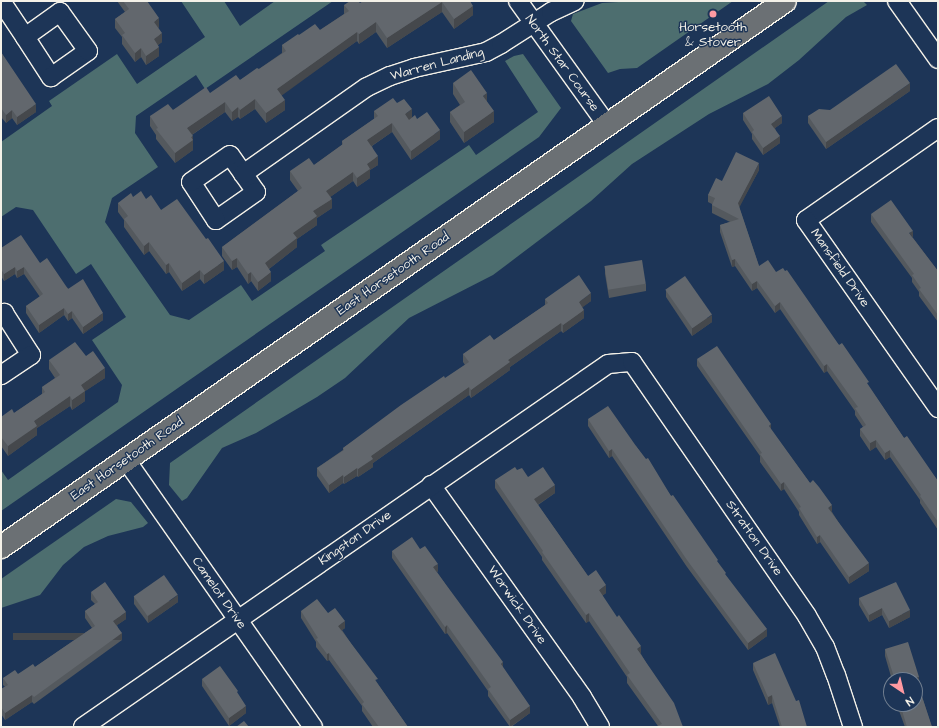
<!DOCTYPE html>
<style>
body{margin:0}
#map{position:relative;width:939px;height:728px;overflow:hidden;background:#1d3557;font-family:"Architects Daughter",sans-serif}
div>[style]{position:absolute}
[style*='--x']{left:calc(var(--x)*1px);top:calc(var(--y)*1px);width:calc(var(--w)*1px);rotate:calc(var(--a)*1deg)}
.green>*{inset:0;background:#4d6e6f}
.roads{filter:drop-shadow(1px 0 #f4f1e8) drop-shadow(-1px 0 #f4f1e8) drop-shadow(0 1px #f4f1e8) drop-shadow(0 -1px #f4f1e8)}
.street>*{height:18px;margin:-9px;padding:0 9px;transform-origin:9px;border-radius:9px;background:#1d3557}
.primary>*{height:22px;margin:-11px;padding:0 11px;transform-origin:11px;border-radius:11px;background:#6b7074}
.wall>*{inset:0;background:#54595e}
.shaded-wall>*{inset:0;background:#45484c;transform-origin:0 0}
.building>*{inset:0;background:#62676d;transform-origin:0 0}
.dots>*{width:11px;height:11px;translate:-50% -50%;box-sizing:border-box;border:2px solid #1d3557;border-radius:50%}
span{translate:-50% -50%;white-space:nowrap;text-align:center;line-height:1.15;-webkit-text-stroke:3px #1d3557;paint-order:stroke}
.poi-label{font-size:13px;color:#f4f1e8}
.street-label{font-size:13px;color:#f4f1e8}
.frame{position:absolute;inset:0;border:2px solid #f4f1e8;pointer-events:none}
.north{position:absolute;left:883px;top:672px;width:40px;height:40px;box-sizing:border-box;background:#1d3557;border:1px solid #738091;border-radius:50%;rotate:145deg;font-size:11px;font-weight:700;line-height:16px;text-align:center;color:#f4f1e8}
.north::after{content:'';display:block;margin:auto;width:14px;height:18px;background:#ff9aa2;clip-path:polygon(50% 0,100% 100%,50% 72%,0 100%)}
</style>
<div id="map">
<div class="green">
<i style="clip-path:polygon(181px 1px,224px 1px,240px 26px,275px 1px,333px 1px,205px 89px,196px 75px,136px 116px,135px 133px,158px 167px,112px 198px,105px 222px,170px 315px,189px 320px,241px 285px,252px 301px,325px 251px,321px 245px,469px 145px,476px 155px,538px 112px,505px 61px,514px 56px,523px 54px,561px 108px,539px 137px,1px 511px,1px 470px,8px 480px,118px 402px,122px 385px,92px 340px,126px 317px,91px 264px,76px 274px,33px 210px,16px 207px,1px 217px,1px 142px,52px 106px,49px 101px,117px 54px,137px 84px,205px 37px)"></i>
<i style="clip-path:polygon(635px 1px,733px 1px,637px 68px,620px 69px,608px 73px,571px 21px,573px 14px,602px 3px)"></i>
<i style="clip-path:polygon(829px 1px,863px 1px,867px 5px,846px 17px,799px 60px,768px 84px,709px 114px,632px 164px,591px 201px,493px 275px,409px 318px,345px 378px,317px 397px,256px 433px,222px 448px,187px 498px,182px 501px,169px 485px,170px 463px)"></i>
<i style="clip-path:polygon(116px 499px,131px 502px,148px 523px,143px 527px,108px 536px,84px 547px,63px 565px,40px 595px,1px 608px,1px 579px)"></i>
</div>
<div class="roads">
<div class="street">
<i style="--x:1;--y:1;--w:43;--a:56.3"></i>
<i style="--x:25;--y:37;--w:48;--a:57"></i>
<i style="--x:51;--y:77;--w:45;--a:-35.1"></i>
<i style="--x:88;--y:51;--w:48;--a:-125.7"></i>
<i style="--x:60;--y:12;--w:43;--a:144.5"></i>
<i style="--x:518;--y:1;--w:153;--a:54.3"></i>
<i style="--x:897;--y:1;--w:71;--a:54.7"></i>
<i style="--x:938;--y:128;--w:161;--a:145.1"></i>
<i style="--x:806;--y:220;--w:230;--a:54.9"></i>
<i style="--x:230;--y:155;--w:45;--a:54.9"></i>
<i style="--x:256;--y:192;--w:49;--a:145"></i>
<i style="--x:216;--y:220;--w:45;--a:-123.3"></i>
<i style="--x:191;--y:182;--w:47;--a:-34.7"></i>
<i style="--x:243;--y:174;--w:151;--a:-35.1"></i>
<i style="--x:367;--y:87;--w:25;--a:-26"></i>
<i style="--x:390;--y:76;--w:25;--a:-18"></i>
<i style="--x:414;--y:68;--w:74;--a:-12.5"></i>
<i style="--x:486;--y:52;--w:17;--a:-28"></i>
<i style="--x:501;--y:44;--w:59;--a:-32.6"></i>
<i style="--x:551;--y:12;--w:26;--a:-25"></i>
<i style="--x:1;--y:315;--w:4;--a:-34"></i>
<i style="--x:4;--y:313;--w:50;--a:57.3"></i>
<i style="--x:31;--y:355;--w:36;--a:146"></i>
<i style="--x:126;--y:460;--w:326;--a:55"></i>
<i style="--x:431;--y:485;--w:260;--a:54.5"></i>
<i style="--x:582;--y:697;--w:35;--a:59"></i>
<i style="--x:83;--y:727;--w:638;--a:-34.66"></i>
<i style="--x:608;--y:364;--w:24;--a:-5"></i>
<i style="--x:632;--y:362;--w:308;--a:55.4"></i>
<i style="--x:807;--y:616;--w:36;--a:60"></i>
<i style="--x:825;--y:647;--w:30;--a:69"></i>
<i style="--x:836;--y:675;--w:55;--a:71.9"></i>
</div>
<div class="primary">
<i style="--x:1;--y:547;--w:955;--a:-34.85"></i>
</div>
</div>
<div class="wall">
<i style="clip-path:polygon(117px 1px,147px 1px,159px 27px,158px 28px,162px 42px,158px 45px,159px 56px,146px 65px,141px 57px,135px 62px,122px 44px,122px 37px,115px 28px,115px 19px,125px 12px)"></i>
<i style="clip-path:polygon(470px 1px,473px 15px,454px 29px,442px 12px,387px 48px,376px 32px,359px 44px,357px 41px,281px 95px,285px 110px,266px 123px,255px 109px,240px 119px,238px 117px,232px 121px,225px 112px,192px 135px,193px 150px,175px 163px,156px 139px,156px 135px,150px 126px,150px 116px,173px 110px,240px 80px,259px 69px,282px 53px,282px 45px,299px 35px,320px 30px,344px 14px,344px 5px,360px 3px)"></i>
<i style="clip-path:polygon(1px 52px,36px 112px,17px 125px,12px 118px,6px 123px,1px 117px)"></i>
<i style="clip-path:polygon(453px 83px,487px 102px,494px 122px,464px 143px,450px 122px,450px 112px,460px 105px,453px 94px)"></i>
<i style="clip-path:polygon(910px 91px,826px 149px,808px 123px,808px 116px,830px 110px)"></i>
<i style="clip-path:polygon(397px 103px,412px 118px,417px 119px,440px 139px,411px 160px,392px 132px,372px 146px,378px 165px,370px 170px,370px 178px,357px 187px,353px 181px,330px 197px,332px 208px,317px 218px,317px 225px,297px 239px,297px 247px,269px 269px,271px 281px,258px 291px,251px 281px,248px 284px,237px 267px,232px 270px,222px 256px,222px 247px,298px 191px,290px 180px,290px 171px,314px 165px,342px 145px,342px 141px,374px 119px,374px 111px)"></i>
<i style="clip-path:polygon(743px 113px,782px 123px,775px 128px,780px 143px,763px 155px,752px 139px,752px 134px,743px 120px)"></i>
<i style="clip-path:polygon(759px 170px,739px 207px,759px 266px,776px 272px,839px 345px,869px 387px,904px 438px,938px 481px,938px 530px,920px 503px,920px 500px,890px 457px,885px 460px,876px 447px,870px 451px,860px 436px,860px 429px,863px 427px,855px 415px,855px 411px,827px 371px,824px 373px,780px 309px,775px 313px,757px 288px,752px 291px,735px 266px,732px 267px,720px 232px,720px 225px,730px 222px,712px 213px,712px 204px,708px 202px,708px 195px,722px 181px)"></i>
<i style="clip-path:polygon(133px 197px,146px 199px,161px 210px,224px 270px,204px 284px,200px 279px,182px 291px,169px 272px,166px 274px,149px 251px,144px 255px,124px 227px,124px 220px,118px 212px,118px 203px)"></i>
<i style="clip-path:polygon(871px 214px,913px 238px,938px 271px,938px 322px,919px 296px,919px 292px,912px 282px,912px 278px,871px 222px)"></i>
<i style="clip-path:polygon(1px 248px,40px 263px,103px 320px,83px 334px,72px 318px,68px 321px,64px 315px,39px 333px,26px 313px,26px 306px,40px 297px,24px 274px,17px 278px,15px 274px,4px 281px,1px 276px)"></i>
<i style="clip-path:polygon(605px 267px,646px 284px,646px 291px,609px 298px,605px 274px)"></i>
<i style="clip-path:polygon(666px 290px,712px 322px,692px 336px,666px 297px)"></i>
<i style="clip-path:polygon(545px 299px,591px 301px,582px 307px,584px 318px,563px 333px,561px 331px,510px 367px,510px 370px,471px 398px,469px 395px,373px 463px,373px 467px,358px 477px,357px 476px,344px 484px,343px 483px,329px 493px,317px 476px,317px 468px,343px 450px,343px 448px,465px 365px,463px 362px,463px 354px,494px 340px,545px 305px)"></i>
<i style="clip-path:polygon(86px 356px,105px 378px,85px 391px,85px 401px,72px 410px,70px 406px,37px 428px,37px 435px,8px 456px,1px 446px,1px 417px,14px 413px,42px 394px,42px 387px,55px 378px,49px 369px,49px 360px)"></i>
<i style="clip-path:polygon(697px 359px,771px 430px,810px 483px,832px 512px,869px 571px,849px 584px,820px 542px,817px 544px,799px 515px,799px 512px,784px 489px,781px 491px,760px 462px,760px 456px,697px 366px)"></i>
<i style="clip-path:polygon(588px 419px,636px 446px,718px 563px,726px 576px,767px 636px,748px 650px,687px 567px,612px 456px,609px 458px,588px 426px)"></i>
<i style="clip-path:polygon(528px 477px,555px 493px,538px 505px,588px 576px,606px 593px,602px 596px,641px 654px,683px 727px,658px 726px,627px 683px,627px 677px,589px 621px,586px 623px,542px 560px,542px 557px,495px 488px,495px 480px)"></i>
<i style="clip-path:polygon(420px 549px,438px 571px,437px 572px,503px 668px,530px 713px,511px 727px,510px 727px,488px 696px,488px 691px,447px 633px,445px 634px,392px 558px,392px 551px)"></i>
<i style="clip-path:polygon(91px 592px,126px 619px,117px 625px,122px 640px,34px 704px,32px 702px,5px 720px,1px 714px,1px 689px,5px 687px,3px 685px,3px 678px,18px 674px,35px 667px,92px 628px,85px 618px,85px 611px,95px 604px,91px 600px)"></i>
<i style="clip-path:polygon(134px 596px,178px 602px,148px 623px,134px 604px)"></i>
<i style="clip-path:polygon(859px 598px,910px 617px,889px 628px,882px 615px,869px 622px,859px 605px)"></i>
<i style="clip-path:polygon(301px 611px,328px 613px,345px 628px,342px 630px,378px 684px,408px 727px,373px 727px,362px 711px,362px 706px,329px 660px,327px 661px,316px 647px,316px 642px,301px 618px)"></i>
<i style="clip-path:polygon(885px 649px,919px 684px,918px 685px,932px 727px,905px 727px,898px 708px,898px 704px,915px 704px,915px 680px,892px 680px,885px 656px)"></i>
<i style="clip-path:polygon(753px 663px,807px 727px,780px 727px,772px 703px,768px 705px,753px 670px)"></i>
<i style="clip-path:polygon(202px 679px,238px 695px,246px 713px,229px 726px,202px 686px)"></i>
</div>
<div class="shaded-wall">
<i style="clip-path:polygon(442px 2px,442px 12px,387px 48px,387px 38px)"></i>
<i style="clip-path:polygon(473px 6px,473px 15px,454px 29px,454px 19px)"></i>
<i style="clip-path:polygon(159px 18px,159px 27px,154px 31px,154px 22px)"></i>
<i style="clip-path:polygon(376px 22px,376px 32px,359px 44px,359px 34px)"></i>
<i style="clip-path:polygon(357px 32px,357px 41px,277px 99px,277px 89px)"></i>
<i style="clip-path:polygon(162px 33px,162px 42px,154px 48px,154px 39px)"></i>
<i style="clip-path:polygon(159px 47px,159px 56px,146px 65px,146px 56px)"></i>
<i style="clip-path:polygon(141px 48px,141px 57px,135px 62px,135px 53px)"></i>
<i style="clip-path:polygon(910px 83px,910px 91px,826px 149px,826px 142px)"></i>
<i style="clip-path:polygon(487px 93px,487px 103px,483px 96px)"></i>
<i style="clip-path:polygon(255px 99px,255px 109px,240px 119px,240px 110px)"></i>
<i style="clip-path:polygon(285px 100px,285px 110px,266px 123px,266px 113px)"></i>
<i style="clip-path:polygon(225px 102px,225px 112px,187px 138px,187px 128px)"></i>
<i style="clip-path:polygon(36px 104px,36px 112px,17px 125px,17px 117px)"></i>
<i style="clip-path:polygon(238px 107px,238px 117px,232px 121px,232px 112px)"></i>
<i style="clip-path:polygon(412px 109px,412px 118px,405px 123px,405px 114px)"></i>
<i style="clip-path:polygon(12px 110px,12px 118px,6px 123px,6px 115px)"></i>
<i style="clip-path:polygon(494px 111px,494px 122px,464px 143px,464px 132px)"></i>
<i style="clip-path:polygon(782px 116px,782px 123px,771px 131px,771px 124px)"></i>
<i style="clip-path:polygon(392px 123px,392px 132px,367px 149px,367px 140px)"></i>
<i style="clip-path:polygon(440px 130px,440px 139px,411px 160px,411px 151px)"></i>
<i style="clip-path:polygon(193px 136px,193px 141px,193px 140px,193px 150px,175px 163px,175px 153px)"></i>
<i style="clip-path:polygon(780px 136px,780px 143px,763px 155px,763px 148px)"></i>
<i style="clip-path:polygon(378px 156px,378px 165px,370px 170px,370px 178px,357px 187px,357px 178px,367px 164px)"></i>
<i style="clip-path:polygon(759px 163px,759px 170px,738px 210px,738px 203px)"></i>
<i style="clip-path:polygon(353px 172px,353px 181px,326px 200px,326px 191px)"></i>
<i style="clip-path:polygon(332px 199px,332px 208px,317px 218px,317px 225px,297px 239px,297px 247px,265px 272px,265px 263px,313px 211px)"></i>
<i style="clip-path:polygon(913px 231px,913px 238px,909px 233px)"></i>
<i style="clip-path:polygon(149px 242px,149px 251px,144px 255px,144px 246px)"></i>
<i style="clip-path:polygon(237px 258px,237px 267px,232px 270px,232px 261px)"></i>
<i style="clip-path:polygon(735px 259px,735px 266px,732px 267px,732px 260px)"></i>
<i style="clip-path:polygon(224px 261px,224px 270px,204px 284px,204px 275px)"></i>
<i style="clip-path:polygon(169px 263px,169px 272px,166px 274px,166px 265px)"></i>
<i style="clip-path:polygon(15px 267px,15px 274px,4px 281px,4px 274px)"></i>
<i style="clip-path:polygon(24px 267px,24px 274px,17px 278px,17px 271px)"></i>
<i style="clip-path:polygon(200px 270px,200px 279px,182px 291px,182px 283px)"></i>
<i style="clip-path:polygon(251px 272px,251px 281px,248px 284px,248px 274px)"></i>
<i style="clip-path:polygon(271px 272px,271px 281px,258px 291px,258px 282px)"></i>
<i style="clip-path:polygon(757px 281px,757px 288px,752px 291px,752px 284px)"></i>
<i style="clip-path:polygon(591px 293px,591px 301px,579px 310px,579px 302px)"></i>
<i style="clip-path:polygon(780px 302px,780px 309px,775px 313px,775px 306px)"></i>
<i style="clip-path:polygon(64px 308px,64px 315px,39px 333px,39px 325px)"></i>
<i style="clip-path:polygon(584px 310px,584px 318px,563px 333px,563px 325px)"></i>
<i style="clip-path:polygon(72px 311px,72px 318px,68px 321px,68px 314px)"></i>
<i style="clip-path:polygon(103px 313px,103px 320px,83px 334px,83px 327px)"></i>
<i style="clip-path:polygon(712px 315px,712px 322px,692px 336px,692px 328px)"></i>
<i style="clip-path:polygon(561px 323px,561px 331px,510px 367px,510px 370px,471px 398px,471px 390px,508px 360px)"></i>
<i style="clip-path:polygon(827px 364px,827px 371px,824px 373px,824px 366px)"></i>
<i style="clip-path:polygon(105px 368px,105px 378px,81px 394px,81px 385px)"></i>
<i style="clip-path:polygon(469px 387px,469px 395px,373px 463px,373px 467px,358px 477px,358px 469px,371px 456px)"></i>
<i style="clip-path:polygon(85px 391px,85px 401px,72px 410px,72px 400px)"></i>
<i style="clip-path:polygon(70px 396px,70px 406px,37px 428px,37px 435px,8px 456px,8px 446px,34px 421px)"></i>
<i style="clip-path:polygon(771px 424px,771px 431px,769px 426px)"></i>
<i style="clip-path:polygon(876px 440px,876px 447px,870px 451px,870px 443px)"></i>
<i style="clip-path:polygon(612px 449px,612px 456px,609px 458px,609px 451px)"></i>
<i style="clip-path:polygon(890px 450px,890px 457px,885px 460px,885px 453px)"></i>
<i style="clip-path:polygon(357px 468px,357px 476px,344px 484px,344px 477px)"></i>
<i style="clip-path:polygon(343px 475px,343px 483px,329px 493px,329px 485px)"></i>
<i style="clip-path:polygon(784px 482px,784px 489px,781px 491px,781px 484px)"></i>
<i style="clip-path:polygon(555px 485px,555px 493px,534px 507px,534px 499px)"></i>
<i style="clip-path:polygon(832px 505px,832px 512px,828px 508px)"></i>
<i style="clip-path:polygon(820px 535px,820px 542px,817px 544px,817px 537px)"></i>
<i style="clip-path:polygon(869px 563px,869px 571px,849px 584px,849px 577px)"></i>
<i style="clip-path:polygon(438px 564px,438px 571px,433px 574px,433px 567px)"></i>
<i style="clip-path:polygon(606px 585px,606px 593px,599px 598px,599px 590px)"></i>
<i style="clip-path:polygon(178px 595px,178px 602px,148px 623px,148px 616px)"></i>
<i style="clip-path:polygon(882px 608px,882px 615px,869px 622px,869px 615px)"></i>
<i style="clip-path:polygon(910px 610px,910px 617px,889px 628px,889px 621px)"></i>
<i style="clip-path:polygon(126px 612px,126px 619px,113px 628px,113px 621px)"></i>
<i style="clip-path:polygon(589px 613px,589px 621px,586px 623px,586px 615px)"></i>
<i style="clip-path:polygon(345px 621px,345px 628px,338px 633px,338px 626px)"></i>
<i style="clip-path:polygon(447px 625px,447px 633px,445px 634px,445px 627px)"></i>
<i style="clip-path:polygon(767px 629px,767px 636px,748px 650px,748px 643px)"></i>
<i style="left:122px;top:633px;width:7px;height:109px;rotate:90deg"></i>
<i style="clip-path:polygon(641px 646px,641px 654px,637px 649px)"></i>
<i style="clip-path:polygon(329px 653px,329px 660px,327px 661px,327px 654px)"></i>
<i style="clip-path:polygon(503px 662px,503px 669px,501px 664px)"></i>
<i style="clip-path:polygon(919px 677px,919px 684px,916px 685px,916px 678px)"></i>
<i style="clip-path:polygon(32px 695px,32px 702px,5px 720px,5px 713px)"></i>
<i style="clip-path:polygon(772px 695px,772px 703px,768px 705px,768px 697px)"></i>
<i style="clip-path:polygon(246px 706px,246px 713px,229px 726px,229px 718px)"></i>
<i style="clip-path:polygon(530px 706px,530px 713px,510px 727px,510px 720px)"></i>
</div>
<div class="building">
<i style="clip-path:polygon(123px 1px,147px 1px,159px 18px,154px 22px,162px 33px,154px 39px,159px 47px,146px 56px,141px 48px,135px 53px,122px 35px,125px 33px,115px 19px,129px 9px)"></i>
<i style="clip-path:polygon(350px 1px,358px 1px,360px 3px,363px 1px,470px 1px,473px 6px,454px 19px,442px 2px,387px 38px,376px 22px,359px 34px,357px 32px,277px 89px,285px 100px,266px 113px,255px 99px,240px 110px,238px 107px,232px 112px,225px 102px,187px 128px,193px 136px,191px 137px,193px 140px,175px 153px,156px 129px,158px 128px,150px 116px,168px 104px,173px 110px,206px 87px,210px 93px,236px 75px,240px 80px,257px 68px,259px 69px,286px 51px,282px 45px,298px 34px,299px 35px,315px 24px,320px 30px,349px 11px,344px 5px)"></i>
<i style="clip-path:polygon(1px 52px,36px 104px,17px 117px,12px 110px,6px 115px,1px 108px)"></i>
<i style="clip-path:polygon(896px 64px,910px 83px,826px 142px,808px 116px,819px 109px,830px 110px)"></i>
<i style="clip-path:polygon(471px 70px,487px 93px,483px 96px,494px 111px,464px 132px,450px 112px,465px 102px,453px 83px)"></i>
<i style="clip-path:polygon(769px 96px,782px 116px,771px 124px,780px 136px,763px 148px,752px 132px,754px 130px,743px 113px)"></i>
<i style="clip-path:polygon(393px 98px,397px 103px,404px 99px,412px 109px,405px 114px,409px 120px,415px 115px,417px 119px,427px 112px,440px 130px,411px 151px,392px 123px,367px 140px,378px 156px,367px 164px,370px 169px,357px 178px,353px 172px,326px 191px,332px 199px,313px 211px,317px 216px,293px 233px,297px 238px,265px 263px,271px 272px,258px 282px,251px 272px,248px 274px,237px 258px,232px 261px,222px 247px,302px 188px,290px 171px,309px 158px,314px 165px,343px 144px,342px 141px,378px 116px,374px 111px)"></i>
<i style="clip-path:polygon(736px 152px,759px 163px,738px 203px,759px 266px,768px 260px,776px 272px,783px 268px,785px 271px,787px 270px,839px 345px,842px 343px,869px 382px,867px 383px,904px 438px,907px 436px,938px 481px,938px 522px,920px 496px,921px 495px,890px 450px,885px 453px,876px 440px,870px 443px,860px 429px,866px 425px,855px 408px,858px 407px,827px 364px,824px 366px,780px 302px,775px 306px,757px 281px,752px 284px,735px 259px,732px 260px,720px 225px,739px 219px,712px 205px,715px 198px,708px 195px,716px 178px,722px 181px)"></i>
<i style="clip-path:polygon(141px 191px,146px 199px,151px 195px,161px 210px,177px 199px,206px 239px,208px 238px,224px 261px,204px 275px,200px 270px,182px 283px,169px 263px,166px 265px,149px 242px,144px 246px,124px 219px,128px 216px,118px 203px,131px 193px,133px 197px)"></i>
<i style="clip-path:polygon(891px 200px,913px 231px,909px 233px,938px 271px,938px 315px,919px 289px,921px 288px,912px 275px,914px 274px,871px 214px)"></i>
<i style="clip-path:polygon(21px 235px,40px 263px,47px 258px,68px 289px,83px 279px,103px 313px,83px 327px,72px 311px,68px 314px,64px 308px,39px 325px,26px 306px,43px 294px,24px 267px,17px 271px,15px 267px,4px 274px,1px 269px,1px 248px)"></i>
<i style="left:642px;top:260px;width:24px;height:38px;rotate:81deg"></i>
<i style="clip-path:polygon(579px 275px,591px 293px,579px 302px,584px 310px,563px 325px,561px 323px,508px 360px,510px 362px,471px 390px,469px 387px,371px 456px,373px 459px,358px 469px,357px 468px,344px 477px,343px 475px,329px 485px,317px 468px,344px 450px,343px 448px,401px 405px,444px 376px,445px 378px,469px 362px,463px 354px,490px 335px,494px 340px,548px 303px,545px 299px)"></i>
<i style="left:685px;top:276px;width:47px;height:24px;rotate:55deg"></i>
<i style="clip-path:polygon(75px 342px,86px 356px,93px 351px,105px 368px,81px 385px,85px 391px,72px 400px,70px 396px,34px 421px,37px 426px,8px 446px,1px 437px,1px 417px,12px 409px,14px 413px,45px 392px,42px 387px,60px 375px,49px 360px)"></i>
<i style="clip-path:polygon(717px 346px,771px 424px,769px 426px,810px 483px,813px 480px,819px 487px,832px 505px,828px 508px,869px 563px,849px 577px,820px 535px,817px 537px,799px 508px,801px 507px,784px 482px,781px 484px,760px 454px,762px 453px,697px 359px)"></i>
<i style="clip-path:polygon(608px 406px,636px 446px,646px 459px,648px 458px,671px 496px,673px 495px,718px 560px,717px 561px,726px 573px,725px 574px,767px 629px,748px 643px,687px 560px,612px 449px,609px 451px,588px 419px)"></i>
<i style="clip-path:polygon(515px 467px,517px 470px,522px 468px,528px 477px,543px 467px,555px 485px,534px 499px,588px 576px,596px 570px,606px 585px,599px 590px,617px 617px,619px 615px,641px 646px,637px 649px,674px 703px,683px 727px,658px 727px,657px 726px,662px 724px,627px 675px,630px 673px,589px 613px,586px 615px,542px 552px,543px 551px,495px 480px)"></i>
<i style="clip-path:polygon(412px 537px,420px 549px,425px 546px,438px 564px,433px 567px,503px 662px,501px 664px,530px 706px,510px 720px,488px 689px,491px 687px,447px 625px,445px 627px,392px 551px)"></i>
<i style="left:164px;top:575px;width:24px;height:37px;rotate:55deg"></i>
<i style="clip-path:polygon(105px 582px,126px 612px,113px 621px,122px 633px,34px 697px,32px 695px,5px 713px,1px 707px,1px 689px,8px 685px,3px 678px,15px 670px,18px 674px,33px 664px,35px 667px,95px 626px,85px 611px,98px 602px,91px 592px)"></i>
<i style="clip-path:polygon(896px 582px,910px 610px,889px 621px,882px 608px,869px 615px,859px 598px)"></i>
<i style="clip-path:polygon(317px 599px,328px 613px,335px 608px,345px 621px,338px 626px,378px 679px,375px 680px,408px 727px,379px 727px,362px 704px,364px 702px,329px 653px,327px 654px,316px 639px,318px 638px,301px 611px)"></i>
<i style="clip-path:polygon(908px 642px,919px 677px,916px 678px,932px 727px,907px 727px,900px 704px,915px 704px,915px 680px,895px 680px,885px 649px)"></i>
<i style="clip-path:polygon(775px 653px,796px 701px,799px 700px,807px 727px,782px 727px,772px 695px,768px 697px,753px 663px)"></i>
<i style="clip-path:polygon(220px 666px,238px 691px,237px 692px,246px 706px,229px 718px,202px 679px)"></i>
<i style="clip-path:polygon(244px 721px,249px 727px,236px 727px)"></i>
</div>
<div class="dots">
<i style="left:713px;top:14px;background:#ff9aa2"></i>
</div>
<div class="poi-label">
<span style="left:713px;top:35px">Horsetooth<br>&amp; Stover</span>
</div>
<div class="street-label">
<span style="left:562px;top:63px;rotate:54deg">North Star Course</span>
<span style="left:437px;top:64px;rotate:-15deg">Warren Landing</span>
<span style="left:840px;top:268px;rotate:55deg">Mansfield Drive</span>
<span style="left:393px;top:274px;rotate:-35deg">East Horsetooth Road</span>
<span style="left:127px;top:459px;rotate:-35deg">East Horsetooth Road</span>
<span style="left:355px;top:538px;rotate:-35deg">Kingston Drive</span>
<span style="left:754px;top:538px;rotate:55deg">Stratton Drive</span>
<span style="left:219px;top:593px;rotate:55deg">Camelot Drive</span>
<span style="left:517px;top:605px;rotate:55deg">Worwick Drive</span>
</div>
<div class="frame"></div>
<div class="north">N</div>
</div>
